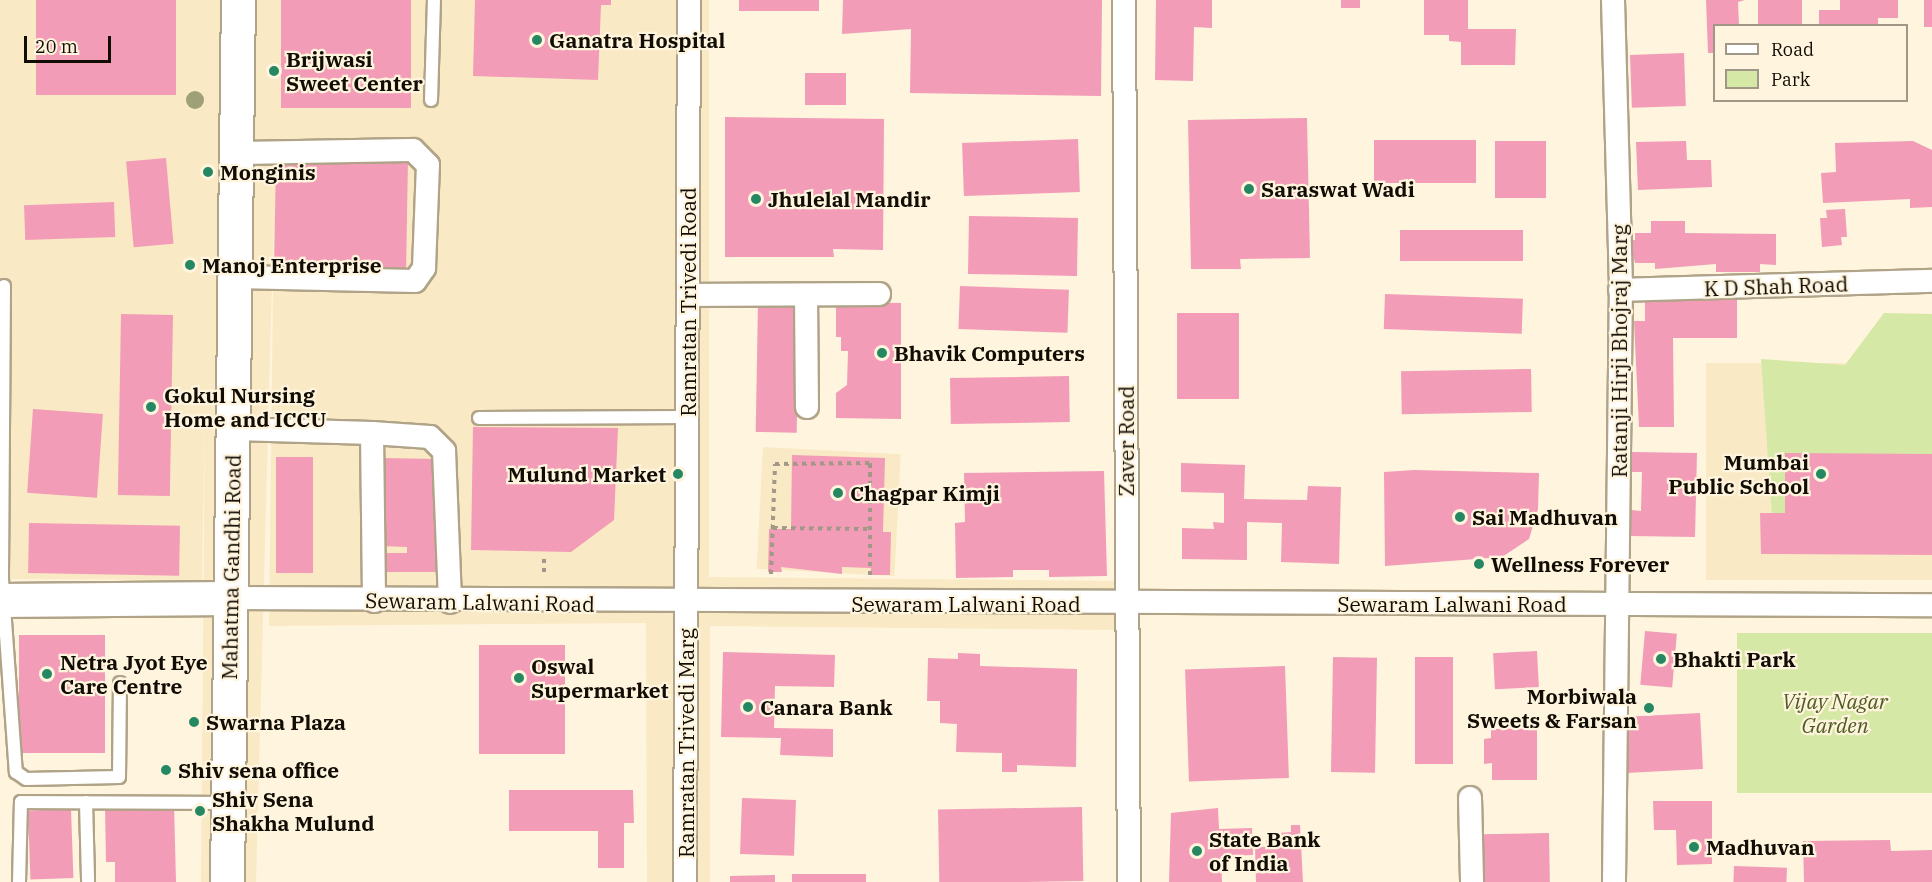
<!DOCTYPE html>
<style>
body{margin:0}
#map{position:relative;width:1932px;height:882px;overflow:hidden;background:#fff4dd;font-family:"IBM Plex Serif",serif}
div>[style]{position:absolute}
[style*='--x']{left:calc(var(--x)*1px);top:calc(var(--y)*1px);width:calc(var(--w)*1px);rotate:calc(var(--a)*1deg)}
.built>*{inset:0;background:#fae9c5;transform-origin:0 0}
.green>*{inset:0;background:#d5e8a6;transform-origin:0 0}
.building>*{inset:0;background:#f29cb7;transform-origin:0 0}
.path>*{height:4px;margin-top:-2px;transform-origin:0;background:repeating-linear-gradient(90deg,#a19887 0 4.5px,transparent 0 9px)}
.roads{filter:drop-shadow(2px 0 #b0a388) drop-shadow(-2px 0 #b0a388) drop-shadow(0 2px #b0a388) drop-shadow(0 -2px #b0a388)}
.lane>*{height:12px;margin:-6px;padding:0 6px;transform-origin:6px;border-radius:6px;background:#fff}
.street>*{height:22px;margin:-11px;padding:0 11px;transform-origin:11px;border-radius:11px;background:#fff}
.secondary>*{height:33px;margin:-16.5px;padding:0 16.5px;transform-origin:16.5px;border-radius:16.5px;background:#fff}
.trees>*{width:18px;height:18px;margin:-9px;border-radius:50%;background:#9ea077}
.dots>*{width:16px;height:16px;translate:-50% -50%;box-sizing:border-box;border:3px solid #fff4dd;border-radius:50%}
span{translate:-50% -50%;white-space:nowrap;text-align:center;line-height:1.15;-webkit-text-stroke:4.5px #fff4dd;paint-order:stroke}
.poi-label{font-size:21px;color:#110c04;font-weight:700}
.left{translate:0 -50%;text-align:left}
.right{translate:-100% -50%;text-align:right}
.street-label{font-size:21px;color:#110c04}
.park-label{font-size:21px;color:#4e5c23;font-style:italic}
.legend{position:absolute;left:1713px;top:24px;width:195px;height:78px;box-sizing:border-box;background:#fff4dd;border:2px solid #a09786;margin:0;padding:8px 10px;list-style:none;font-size:18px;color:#110c04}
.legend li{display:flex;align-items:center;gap:12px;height:30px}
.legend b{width:30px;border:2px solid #a09786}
.scale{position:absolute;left:24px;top:36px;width:87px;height:27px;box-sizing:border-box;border:3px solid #110c04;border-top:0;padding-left:8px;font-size:18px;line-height:21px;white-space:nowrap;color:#110c04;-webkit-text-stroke:4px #fff4dd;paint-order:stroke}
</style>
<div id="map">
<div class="built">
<i style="clip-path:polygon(0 0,709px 0,709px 577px,1125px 581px,1125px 630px,710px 626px,710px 882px,647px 882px,646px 623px,269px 626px,274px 206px,256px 882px,201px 882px,205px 414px,202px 580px,0 579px)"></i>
<i style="left:1932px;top:363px;width:217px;height:226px;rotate:90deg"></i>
<i style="left:763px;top:447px;width:138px;height:122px;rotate:3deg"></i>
</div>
<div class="green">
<i style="clip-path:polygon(1884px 313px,1932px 314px,1932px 475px,1773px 529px,1761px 359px,1845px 365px)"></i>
<i style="left:1737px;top:633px;width:195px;height:160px"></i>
</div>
<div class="building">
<i style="left:36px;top:0;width:140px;height:95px"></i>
<i style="left:281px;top:0;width:130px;height:108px"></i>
<i style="clip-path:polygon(475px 0,611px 0,611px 5px,601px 5px,598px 80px,473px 76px)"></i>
<i style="left:739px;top:0;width:80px;height:11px"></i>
<i style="clip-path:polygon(843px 0,1102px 0,1101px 96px,910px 93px,911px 29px,842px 34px)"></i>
<i style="clip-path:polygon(1156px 0,1212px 0,1212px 28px,1194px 27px,1193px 81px,1155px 80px)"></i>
<i style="left:1341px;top:0;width:19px;height:8px"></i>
<i style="clip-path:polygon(1424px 0,1468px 0,1468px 29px,1516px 29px,1515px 65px,1461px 65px,1461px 42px,1449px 41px,1449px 35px,1424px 35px)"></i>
<i style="clip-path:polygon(1706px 0,1745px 0,1738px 2px,1739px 26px,1714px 26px,1714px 53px,1708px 53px)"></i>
<i style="left:1758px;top:0;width:44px;height:26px"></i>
<i style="clip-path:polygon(1840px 0,1898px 0,1898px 18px,1878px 18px,1878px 26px,1819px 26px,1819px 10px,1840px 10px)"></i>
<i style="left:1924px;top:0;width:8px;height:27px"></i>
<i style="left:1684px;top:53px;width:53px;height:54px;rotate:88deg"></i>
<i style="left:805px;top:73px;width:41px;height:32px"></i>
<i style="clip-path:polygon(725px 117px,884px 119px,883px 250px,833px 249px,834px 257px,725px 257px)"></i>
<i style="clip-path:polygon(1307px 118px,1310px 258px,1240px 259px,1241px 269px,1191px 269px,1188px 120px)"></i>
<i style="left:1078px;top:139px;width:53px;height:116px;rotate:88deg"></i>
<i style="left:1476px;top:140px;width:43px;height:102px;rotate:90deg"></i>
<i style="left:1495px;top:141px;width:51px;height:57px"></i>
<i style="clip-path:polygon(1686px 141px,1687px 160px,1711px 160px,1712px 187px,1638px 190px,1636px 142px)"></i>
<i style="clip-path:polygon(1913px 141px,1932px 150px,1932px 207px,1910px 208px,1910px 199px,1823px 203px,1821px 173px,1836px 172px,1835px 143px)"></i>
<i style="left:166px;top:158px;width:86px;height:40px;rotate:85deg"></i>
<i style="left:276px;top:158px;width:132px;height:117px;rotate:1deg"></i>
<i style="left:114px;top:202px;width:35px;height:90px;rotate:88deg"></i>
<i style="clip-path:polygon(1845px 209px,1847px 237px,1841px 237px,1842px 245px,1822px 247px,1820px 218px,1827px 218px,1826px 210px)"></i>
<i style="left:969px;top:216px;width:109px;height:58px;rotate:1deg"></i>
<i style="clip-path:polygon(1651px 221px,1685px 221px,1685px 233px,1776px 234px,1776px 265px,1760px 264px,1760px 272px,1716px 272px,1716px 264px,1655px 269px,1655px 263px,1635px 263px,1629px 240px,1635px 240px,1635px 233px,1651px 233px)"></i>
<i style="left:1400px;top:230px;width:123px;height:31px"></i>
<i style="left:960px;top:286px;width:109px;height:43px;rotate:2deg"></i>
<i style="left:1385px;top:294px;width:138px;height:35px;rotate:2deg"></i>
<i style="clip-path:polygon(1645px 299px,1737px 299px,1737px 338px,1673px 338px,1674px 427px,1639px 427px,1634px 321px,1645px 321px)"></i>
<i style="left:758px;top:301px;width:41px;height:131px;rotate:1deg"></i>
<i style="clip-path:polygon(836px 302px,901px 303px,901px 419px,836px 418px,836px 393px,847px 385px,848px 351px,841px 351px,841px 337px,836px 337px)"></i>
<i style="left:1177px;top:313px;width:62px;height:86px"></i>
<i style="left:173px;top:315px;width:181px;height:52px;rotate:91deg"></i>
<i style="left:1531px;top:369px;width:43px;height:130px;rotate:89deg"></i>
<i style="left:1069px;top:376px;width:46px;height:119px;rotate:89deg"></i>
<i style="left:33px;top:409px;width:70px;height:84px;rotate:4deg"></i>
<i style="clip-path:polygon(473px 427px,618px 428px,614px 520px,571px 552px,471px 550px)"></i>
<i style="clip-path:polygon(1632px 452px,1697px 453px,1695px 537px,1631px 536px,1631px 510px,1641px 511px,1642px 472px,1632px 472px)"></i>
<i style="clip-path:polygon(1785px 453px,1932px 454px,1932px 555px,1761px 554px,1760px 513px,1785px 513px)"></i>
<i style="clip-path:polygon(792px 455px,885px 458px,883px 532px,891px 532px,890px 575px,870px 575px,871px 568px,842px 567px,842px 574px,781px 567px,782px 572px,768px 572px,769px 529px,791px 529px)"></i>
<i style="left:276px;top:457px;width:37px;height:116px"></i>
<i style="clip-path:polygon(381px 458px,438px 459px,436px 546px,445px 546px,444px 572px,379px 572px,379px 553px,407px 553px,407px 547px,379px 546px)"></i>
<i style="clip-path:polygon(1181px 463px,1245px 465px,1244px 499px,1307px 500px,1308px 486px,1341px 487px,1339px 564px,1281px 562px,1282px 523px,1247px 522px,1247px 560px,1182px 559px,1182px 528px,1214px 529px,1213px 522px,1224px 523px,1224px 493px,1181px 492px)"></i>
<i style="clip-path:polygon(1414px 470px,1539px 473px,1538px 509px,1529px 539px,1502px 557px,1385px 566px,1384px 472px)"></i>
<i style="clip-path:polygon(1104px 471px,1107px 576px,1049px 577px,1049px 570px,1013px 570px,1013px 577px,956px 578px,955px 523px,965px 522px,964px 473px)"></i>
<i style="left:29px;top:523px;width:151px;height:50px;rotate:1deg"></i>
<i style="left:1645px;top:631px;width:32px;height:54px;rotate:5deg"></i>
<i style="left:105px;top:635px;width:118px;height:86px;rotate:90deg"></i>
<i style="left:479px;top:645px;width:86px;height:109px"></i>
<i style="left:1537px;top:651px;width:36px;height:44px;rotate:87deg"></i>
<i style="clip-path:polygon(723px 652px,835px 655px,834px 687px,775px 686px,774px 728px,833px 729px,833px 757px,780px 755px,781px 738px,721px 737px)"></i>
<i style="clip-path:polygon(958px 653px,980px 654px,980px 666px,1077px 669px,1076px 767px,1017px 765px,1017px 772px,1002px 772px,1002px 753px,956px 752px,957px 724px,940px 723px,940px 701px,927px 701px,928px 658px,958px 659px)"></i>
<i style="left:1333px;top:657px;width:44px;height:115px;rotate:1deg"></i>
<i style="left:1415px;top:657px;width:38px;height:107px"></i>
<i style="left:1285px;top:666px;width:112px;height:100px;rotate:88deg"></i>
<i style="left:1700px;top:713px;width:56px;height:82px;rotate:87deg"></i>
<i style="clip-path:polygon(1537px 728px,1537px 780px,1492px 780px,1492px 763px,1484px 764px,1484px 739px,1491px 738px,1491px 729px)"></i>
<i style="clip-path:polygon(509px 790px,633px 790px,634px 823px,624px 823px,624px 868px,598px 868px,598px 831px,509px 831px)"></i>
<i style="left:742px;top:798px;width:54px;height:56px;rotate:2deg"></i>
<i style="clip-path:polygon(1653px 801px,1712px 801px,1712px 864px,1677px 865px,1676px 830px,1654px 830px)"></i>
<i style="clip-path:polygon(174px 804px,176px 882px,115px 882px,115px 862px,106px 862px,105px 805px)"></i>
<i style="left:1082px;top:807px;width:74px;height:144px;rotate:89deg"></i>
<i style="clip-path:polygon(1218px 808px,1219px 829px,1252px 828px,1253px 855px,1221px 856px,1222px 882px,1169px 882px,1171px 813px)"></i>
<i style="left:71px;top:809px;width:69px;height:43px;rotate:88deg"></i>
<i style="clip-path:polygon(1291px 825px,1300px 825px,1303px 882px,1256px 882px,1255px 847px,1266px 847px,1266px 840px,1279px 839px,1279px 833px,1291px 832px)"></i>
<i style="left:1549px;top:833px;width:49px;height:67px;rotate:89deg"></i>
<i style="clip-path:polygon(1890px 840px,1891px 851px,1932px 850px,1932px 882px,1804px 882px,1803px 841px)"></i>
<i style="left:1734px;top:866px;width:53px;height:16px;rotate:2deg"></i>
<i style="left:866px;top:874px;width:8px;height:74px;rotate:90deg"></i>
<i style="clip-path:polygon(775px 875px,775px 882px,730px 882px,730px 876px)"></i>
</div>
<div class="path">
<i style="--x:773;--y:528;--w:97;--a:0.6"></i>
<i style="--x:544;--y:559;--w:14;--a:90"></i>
<i style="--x:771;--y:574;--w:110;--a:-87.9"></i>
<i style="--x:775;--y:464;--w:95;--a:-0.6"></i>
<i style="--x:870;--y:463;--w:114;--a:90"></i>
</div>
<div class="roads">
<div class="lane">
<i style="--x:431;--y:100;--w:100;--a:-88.3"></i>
<i style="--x:4;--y:286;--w:293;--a:90.4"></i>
<i style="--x:2;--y:579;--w:194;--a:85.9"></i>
<i style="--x:16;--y:772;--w:12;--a:35"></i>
<i style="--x:26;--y:779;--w:93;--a:-1.2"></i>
<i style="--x:119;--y:777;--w:94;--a:-89.4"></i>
<i style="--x:479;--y:418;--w:208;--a:-0.3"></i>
<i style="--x:86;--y:802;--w:79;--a:88.5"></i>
<i style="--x:19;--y:882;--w:80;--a:-88.6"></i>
<i style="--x:21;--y:802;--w:205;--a:0.3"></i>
</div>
<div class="street">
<i style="--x:1124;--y:0;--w:882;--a:89.68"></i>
<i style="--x:1613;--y:0;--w:282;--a:88.4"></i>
<i style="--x:1621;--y:282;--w:600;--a:90.67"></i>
<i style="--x:236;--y:277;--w:179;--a:1.3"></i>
<i style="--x:415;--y:281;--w:16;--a:-55"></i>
<i style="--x:424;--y:268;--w:103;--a:-87.8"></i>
<i style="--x:428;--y:165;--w:21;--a:-135"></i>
<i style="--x:413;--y:150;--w:176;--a:179"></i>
<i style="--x:1620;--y:290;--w:312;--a:-1.7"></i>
<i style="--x:688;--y:295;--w:191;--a:-0.3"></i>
<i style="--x:806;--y:295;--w:112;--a:89.5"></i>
<i style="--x:235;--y:429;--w:137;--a:1.7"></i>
<i style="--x:372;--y:433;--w:168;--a:89.3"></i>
<i style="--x:372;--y:433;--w:58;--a:3.9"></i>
<i style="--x:430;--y:437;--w:20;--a:45"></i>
<i style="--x:444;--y:451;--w:151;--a:87.7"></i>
<i style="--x:229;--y:598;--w:1703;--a:0.24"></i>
<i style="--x:1470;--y:798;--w:84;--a:88.6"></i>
<i style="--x:685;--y:882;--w:882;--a:-89.74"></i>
</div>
<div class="secondary">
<i style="--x:0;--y:600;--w:229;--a:-0.5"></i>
<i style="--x:227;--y:882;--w:882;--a:-89.29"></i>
</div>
</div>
<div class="trees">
<i style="left:195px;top:100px"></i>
</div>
<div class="dots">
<i style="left:537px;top:40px;background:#268862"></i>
<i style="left:274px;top:71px;background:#268862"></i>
<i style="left:208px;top:172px;background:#268862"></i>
<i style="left:1249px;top:189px;background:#268862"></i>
<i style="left:756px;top:199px;background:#268862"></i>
<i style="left:190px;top:265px;background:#268862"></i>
<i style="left:882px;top:353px;background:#268862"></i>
<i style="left:151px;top:407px;background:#268862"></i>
<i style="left:678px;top:474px;background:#268862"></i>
<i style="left:1821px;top:474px;background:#268862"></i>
<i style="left:838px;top:493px;background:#268862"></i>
<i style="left:1460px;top:517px;background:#268862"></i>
<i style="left:1479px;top:564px;background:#268862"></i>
<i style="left:1661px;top:659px;background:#268862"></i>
<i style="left:47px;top:674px;background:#268862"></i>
<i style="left:519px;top:678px;background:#268862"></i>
<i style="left:748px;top:707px;background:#268862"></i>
<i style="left:1649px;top:708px;background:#268862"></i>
<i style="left:194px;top:722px;background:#268862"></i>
<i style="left:166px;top:770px;background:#268862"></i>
<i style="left:200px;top:811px;background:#268862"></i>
<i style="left:1694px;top:847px;background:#268862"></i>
<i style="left:1197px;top:851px;background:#268862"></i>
</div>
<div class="poi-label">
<span class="left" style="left:549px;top:40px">Ganatra Hospital</span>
<span class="left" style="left:286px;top:71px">Brijwasi<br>Sweet Center</span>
<span class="left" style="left:220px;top:172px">Monginis</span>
<span class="left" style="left:1261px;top:189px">Saraswat Wadi</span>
<span class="left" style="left:768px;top:199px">Jhulelal Mandir</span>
<span class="left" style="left:202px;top:265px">Manoj Enterprise</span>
<span class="left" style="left:894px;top:353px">Bhavik Computers</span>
<span class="left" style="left:164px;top:407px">Gokul Nursing<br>Home and ICCU</span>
<span class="right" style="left:1809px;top:474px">Mumbai<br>Public School</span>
<span class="right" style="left:666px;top:474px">Mulund Market</span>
<span class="left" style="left:850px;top:493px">Chagpar Kimji</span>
<span class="left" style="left:1472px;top:517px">Sai Madhuvan</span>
<span class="left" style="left:1491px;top:564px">Wellness Forever</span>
<span class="left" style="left:1673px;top:659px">Bhakti Park</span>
<span class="left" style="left:60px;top:674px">Netra Jyot Eye<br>Care Centre</span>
<span class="left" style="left:531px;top:678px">Oswal<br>Supermarket</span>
<span class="right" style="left:1637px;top:708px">Morbiwala<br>Sweets &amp; Farsan</span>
<span class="left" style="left:760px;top:707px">Canara Bank</span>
<span class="left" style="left:206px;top:722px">Swarna Plaza</span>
<span class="left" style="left:178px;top:770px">Shiv sena office</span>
<span class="left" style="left:212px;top:811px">Shiv Sena<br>Shakha Mulund</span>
<span class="left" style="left:1209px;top:851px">State Bank<br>of India</span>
<span class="left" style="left:1706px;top:847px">Madhuvan</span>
</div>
<div class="street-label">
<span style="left:1776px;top:286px;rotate:-2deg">K D Shah Road</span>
<span style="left:688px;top:302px;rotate:-90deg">Ramratan Trivedi Road</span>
<span style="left:1619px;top:351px;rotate:-90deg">Ratanji Hirji Bhojraj Marg</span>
<span style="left:1126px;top:441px;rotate:-90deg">Zaver Road</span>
<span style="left:231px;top:567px;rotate:-89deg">Mahatma Gandhi Road</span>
<span style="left:480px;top:602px;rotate:1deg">Sewaram Lalwani Road</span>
<span style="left:966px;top:604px">Sewaram Lalwani Road</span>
<span style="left:1452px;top:604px">Sewaram Lalwani Road</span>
<span style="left:686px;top:743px;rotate:-90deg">Ramratan Trivedi Marg</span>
</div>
<div class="park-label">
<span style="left:1835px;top:713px">Vijay Nagar<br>Garden</span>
</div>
<ul class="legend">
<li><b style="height:8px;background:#fff"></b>Road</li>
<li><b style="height:16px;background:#d5e8a6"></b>Park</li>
</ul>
<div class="scale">20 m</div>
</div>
